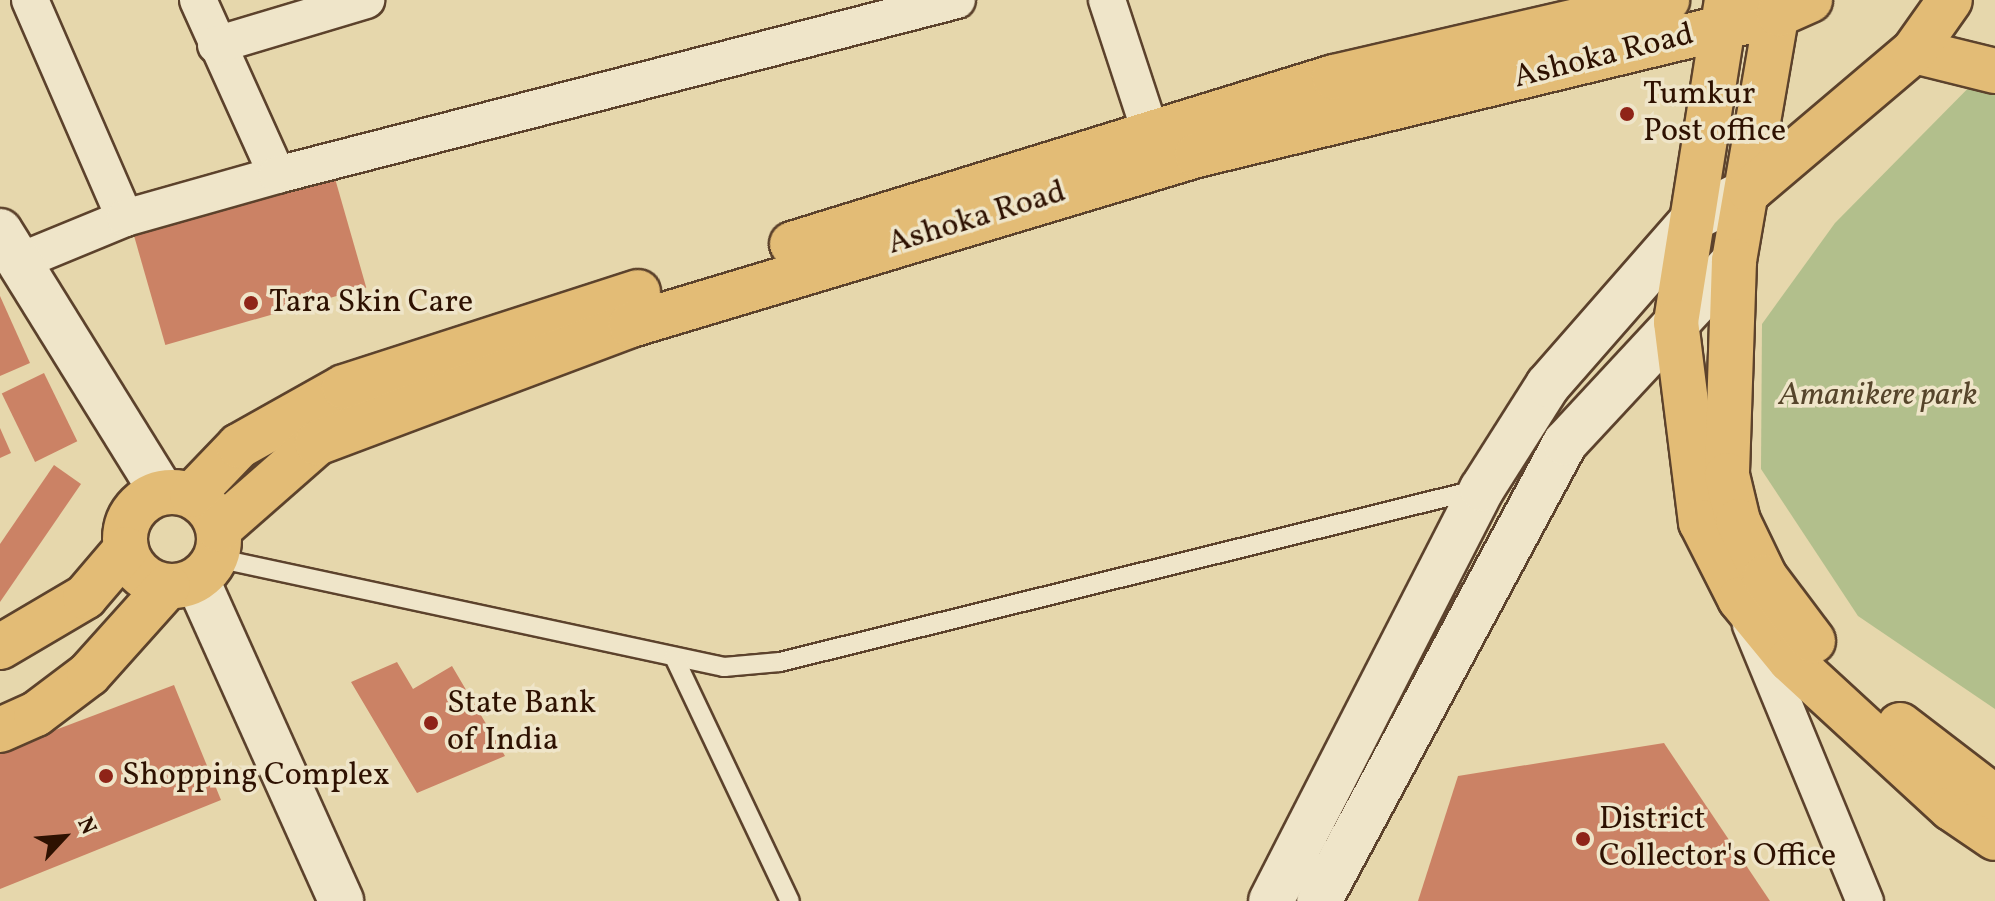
<!DOCTYPE html>
<style>
body{margin:0}
#map{position:relative;width:1995px;height:901px;overflow:hidden;background:#e6d7ac;font-family:Vollkorn,serif}
div>[style]{position:absolute}
[style*='--x']{left:calc(var(--x)*1px);top:calc(var(--y)*1px);width:calc(var(--w)*1px);rotate:calc(var(--a)*1deg)}
.green>*{inset:0;background:#b2bf8c}
.building>*{inset:0;background:#cb8265;transform-origin:0 0}
.roads{filter:drop-shadow(2px 0 #5c422c) drop-shadow(-2px 0 #5c422c) drop-shadow(0 2px #5c422c) drop-shadow(0 -2px #5c422c)}
.service>*{height:18px;margin:-9px;padding:0 9px;transform-origin:9px;border-radius:9px;background:#efe5c9}
.minor>*{height:36px;margin:-18px;padding:0 18px;transform-origin:18px;border-radius:18px;background:#efe5c9}
.secondary>*{height:44px;margin:-22px;padding:0 22px;transform-origin:22px;border-radius:22px;background:#efe5c9}
.primary>*{height:44px;margin:-22px;padding:0 22px;transform-origin:22px;border-radius:22px;background:#e3bc76}
.primary>.ring{margin:-22px;padding:0;box-sizing:content-box;background:none;border:44px solid #e3bc76;border-radius:50%}
.dots>*{width:22px;height:22px;translate:-50% -50%;box-sizing:border-box;border:4px solid #efe5c9;border-radius:50%}
span{translate:-50% -50%;white-space:nowrap;text-align:center;line-height:1.15;-webkit-text-stroke:7px #efe5c9;paint-order:stroke}
.street-label{font-size:32px;color:#2e1101}
.poi-label{font-size:32px;color:#2e1101}
.left{translate:0 -50%;text-align:left}
.park-label{font-size:32px;color:#56452b;font-style:italic}
.north{position:absolute;left:24px;top:797px;width:80px;height:80px;-webkit-text-stroke:6px #efe5c9;paint-order:stroke;rotate:64deg;font-size:22px;font-weight:700;line-height:32px;text-align:center;color:#2e1101}
.north::after{content:'';display:block;margin:auto;width:28px;height:36px;background:#2e1101;clip-path:polygon(50% 0,100% 100%,50% 72%,0 100%)}
</style>
<div id="map">
<div class="green">
<i style="clip-path:polygon(1995px 61px,1995px 709px,1858px 616px,1761px 469px,1762px 324px,1835px 223px)"></i>
</div>
<div class="building">
<i style="left:334px;top:175px;width:117px;height:209px;rotate:74deg"></i>
<i style="clip-path:polygon(0 296px,30px 363px,0 376px)"></i>
<i style="left:44px;top:373px;width:76px;height:47px;rotate:64deg"></i>
<i style="clip-path:polygon(0 428px,11px 453px,0 458px)"></i>
<i style="clip-path:polygon(54px 465px,81px 484px,0 602px,0 544px)"></i>
<i style="clip-path:polygon(397px 662px,413px 689px,452px 666px,505px 756px,417px 793px,351px 682px)"></i>
<i style="clip-path:polygon(174px 685px,221px 800px,0 889px,0 751px)"></i>
<i style="clip-path:polygon(1664px 743px,1770px 901px,1418px 901px,1458px 776px)"></i>
</div>
<div class="roads">
<div class="service">
<i style="--x:216;--y:558;--w:520;--a:12.11"></i>
<i style="--x:724;--y:667;--w:56;--a:-5.1"></i>
<i style="--x:780;--y:662;--w:716;--a:-13.9"></i>
<i style="--x:674;--y:657;--w:270;--a:64.6"></i>
</div>
<div class="minor">
<i style="--x:30;--y:0;--w:238;--a:66.5"></i>
<i style="--x:198;--y:0;--w:192;--a:65.7"></i>
<i style="--x:1107;--y:0;--w:138;--a:71.8"></i>
<i style="--x:216;--y:45;--w:157;--a:-16.7"></i>
<i style="--x:16;--y:263;--w:118;--a:-22.4"></i>
<i style="--x:125;--y:218;--w:158;--a:-15.8"></i>
<i style="--x:277;--y:175;--w:702;--a:-14.43"></i>
<i style="--x:1751;--y:625;--w:299;--a:67.6"></i>
</div>
<div class="secondary">
<i style="--x:0;--y:231;--w:307;--a:58.2"></i>
<i style="--x:197;--y:580;--w:352;--a:65.8"></i>
<i style="--x:1271;--y:901;--w:463;--a:-62.9"></i>
<i style="--x:1482;--y:489;--w:123;--a:-57.6"></i>
<i style="--x:1548;--y:385;--w:222;--a:-48.8"></i>
<i style="--x:1694;--y:218;--w:63;--a:-26.6"></i>
<i style="--x:1319;--y:901;--w:520;--a:-61.76"></i>
<i style="--x:1565;--y:443;--w:248;--a:-47.1"></i>
</div>
<div class="primary">
<i style="--x:1727;--y:0;--w:326;--a:99"></i>
<i style="--x:1676;--y:322;--w:202;--a:82.9"></i>
<i style="--x:1701;--y:522;--w:86;--a:63.1"></i>
<i style="--x:1740;--y:599;--w:79;--a:50.7"></i>
<i style="--x:1790;--y:660;--w:219;--a:42.6"></i>
<i style="--x:1951;--y:808;--w:53;--a:34.3"></i>
<i style="--x:1779;--y:0;--w:265;--a:99.8"></i>
<i style="--x:1734;--y:261;--w:214;--a:91.9"></i>
<i style="--x:1727;--y:475;--w:47;--a:76.6"></i>
<i style="--x:1738;--y:521;--w:62;--a:64.3"></i>
<i style="--x:1765;--y:577;--w:80;--a:53.1"></i>
<i style="--x:1914;--y:51;--w:83;--a:13.9"></i>
<i style="--x:1750;--y:190;--w:215;--a:-40.3"></i>
<i style="--x:1914;--y:51;--w:62;--a:-54.8"></i>
<i style="--x:792;--y:244;--w:567;--a:-17.13"></i>
<i style="--x:1334;--y:77;--w:342;--a:-13"></i>
<i class="ring" style="left:125px;top:492px;width:50px;height:50px"></i>
<i style="--x:192;--y:495;--w:68;--a:-46.2"></i>
<i style="--x:239;--y:446;--w:120;--a:-29.3"></i>
<i style="--x:344;--y:387;--w:309;--a:-17.9"></i>
<i style="--x:219;--y:529;--w:130;--a:-41.3"></i>
<i style="--x:317;--y:443;--w:335;--a:-20.6"></i>
<i style="--x:631;--y:325;--w:591;--a:-16.72"></i>
<i style="--x:1197;--y:155;--w:599;--a:-13.62"></i>
<i style="--x:1779;--y:14;--w:34;--a:-24"></i>
<i style="--x:0;--y:647;--w:99;--a:-30.5"></i>
<i style="--x:85;--y:597;--w:63;--a:-49.5"></i>
<i style="--x:1900;--y:725;--w:120;--a:37.5"></i>
<i style="--x:0;--y:730;--w:39;--a:-24"></i>
<i style="--x:36;--y:714;--w:66;--a:-37"></i>
<i style="--x:89;--y:674;--w:118;--a:-48.1"></i>
</div>
</div>
<div class="dots">
<i style="left:1627px;top:114px;background:#8f2418"></i>
<i style="left:251px;top:303px;background:#8f2418"></i>
<i style="left:431px;top:723px;background:#8f2418"></i>
<i style="left:106px;top:776px;background:#8f2418"></i>
<i style="left:1583px;top:839px;background:#8f2418"></i>
</div>
<div class="street-label">
<span style="left:1604px;top:57px;rotate:-14deg">Ashoka Road</span>
<span style="left:977px;top:219px;rotate:-17deg">Ashoka Road</span>
</div>
<div class="poi-label">
<span class="left" style="left:1643px;top:114px">Tumkur<br>Post office</span>
<span class="left" style="left:269px;top:303px">Tara Skin Care</span>
<span class="left" style="left:447px;top:723px">State Bank<br>of India</span>
<span class="left" style="left:122px;top:776px">Shopping Complex</span>
<span class="left" style="left:1599px;top:839px">District<br>Collector's Office</span>
</div>
<div class="park-label">
<span style="left:1878px;top:396px">Amanikere park</span>
</div>
<div class="north">N</div>
</div>
